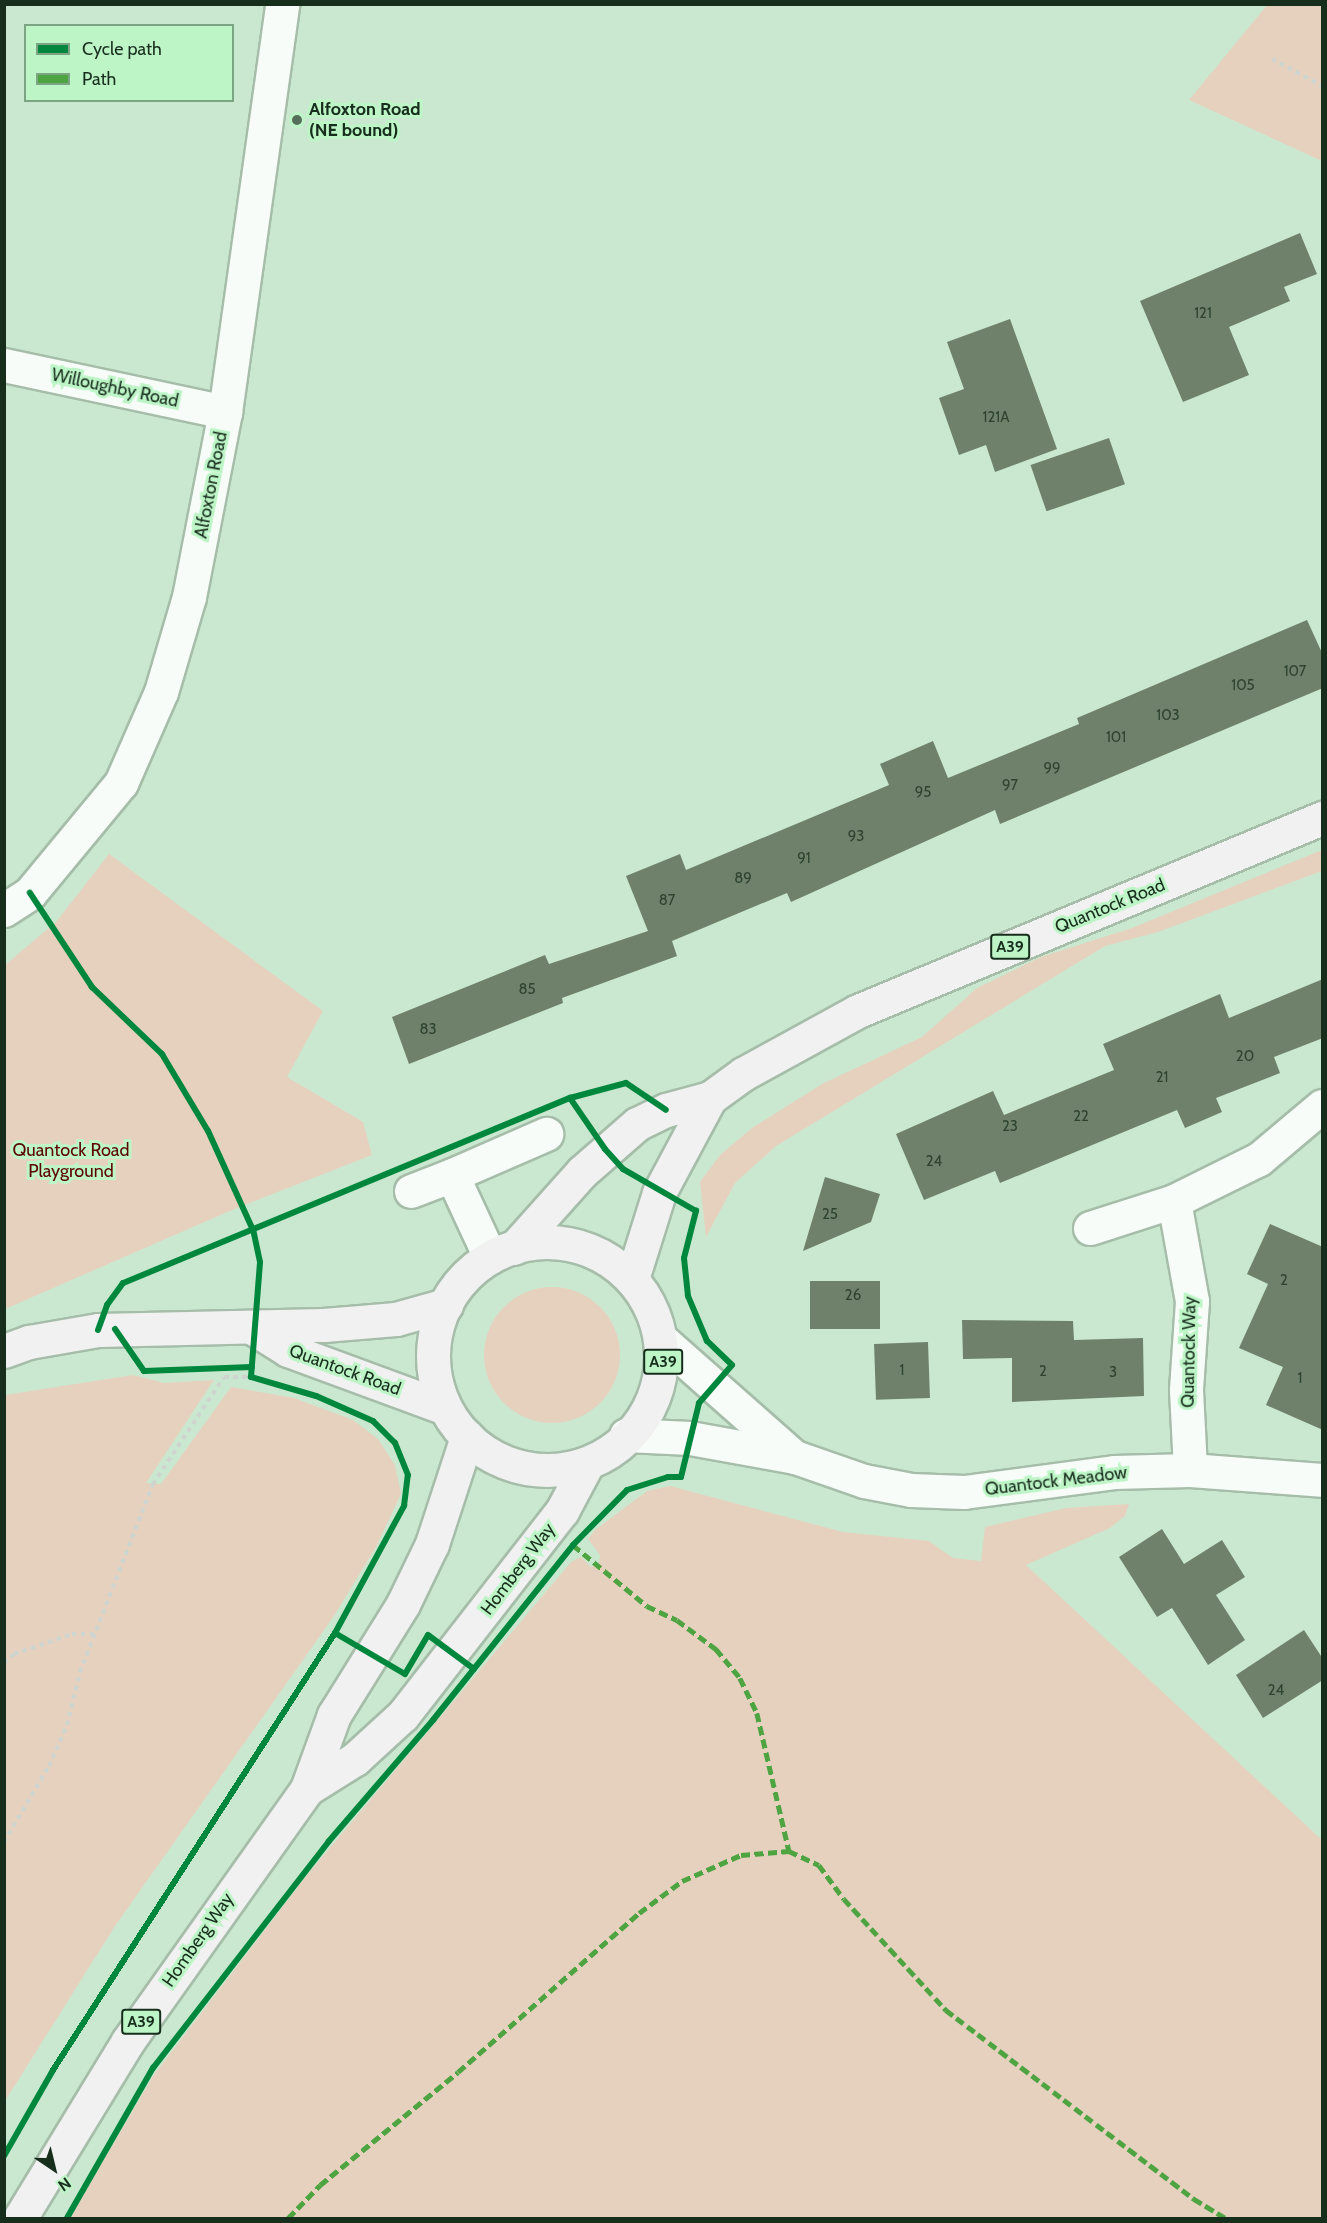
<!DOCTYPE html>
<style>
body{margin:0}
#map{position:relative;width:1327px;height:2223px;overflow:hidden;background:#cae8cf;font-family:Cabin,sans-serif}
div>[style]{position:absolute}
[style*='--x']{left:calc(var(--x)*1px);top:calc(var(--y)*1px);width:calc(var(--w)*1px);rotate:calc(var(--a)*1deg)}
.green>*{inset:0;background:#e6d1bf}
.round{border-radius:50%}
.building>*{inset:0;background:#6f816b;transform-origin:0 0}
.path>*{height:4px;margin-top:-2px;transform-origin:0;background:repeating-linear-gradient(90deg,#cdd5ce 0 4.5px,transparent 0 9px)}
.roads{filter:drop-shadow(2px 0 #a5bda9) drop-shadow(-2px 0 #a5bda9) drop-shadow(0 2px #a5bda9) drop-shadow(0 -2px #a5bda9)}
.minor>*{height:33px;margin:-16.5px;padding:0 16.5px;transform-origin:16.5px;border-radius:16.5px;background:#f7fcf8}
.major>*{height:33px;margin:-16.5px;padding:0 16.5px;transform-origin:16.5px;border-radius:16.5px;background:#f1f1f2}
.major>.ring{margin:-16.5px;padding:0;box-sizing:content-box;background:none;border:33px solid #f1f1f2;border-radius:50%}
.quiet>*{height:4.5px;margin-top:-2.25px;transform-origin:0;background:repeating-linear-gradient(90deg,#4ea441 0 9px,transparent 0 13.5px)}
.cycleway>*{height:6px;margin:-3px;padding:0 3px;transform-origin:3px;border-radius:3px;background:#00873e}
.dots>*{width:16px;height:16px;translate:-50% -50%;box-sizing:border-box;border:3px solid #bdf5c7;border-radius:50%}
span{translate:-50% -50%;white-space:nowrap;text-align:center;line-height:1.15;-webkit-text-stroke:6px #bdf5c7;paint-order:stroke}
.number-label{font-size:15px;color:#2e4330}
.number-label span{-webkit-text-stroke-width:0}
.shield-label span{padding:2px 4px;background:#bdf5c7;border:2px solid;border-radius:4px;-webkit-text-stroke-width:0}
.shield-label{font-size:16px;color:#182e1d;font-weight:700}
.poi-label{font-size:18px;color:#182e1d;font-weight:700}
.left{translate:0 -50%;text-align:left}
.street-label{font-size:18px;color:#182e1d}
.park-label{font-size:18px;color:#5b0501}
.frame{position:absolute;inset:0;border:6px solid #182e1d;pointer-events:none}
.legend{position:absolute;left:24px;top:24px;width:210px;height:78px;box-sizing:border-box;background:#bdf5c7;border:2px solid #7ba583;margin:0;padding:8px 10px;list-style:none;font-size:18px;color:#182e1d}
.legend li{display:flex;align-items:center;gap:12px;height:30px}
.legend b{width:30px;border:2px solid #7ba583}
.north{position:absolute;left:24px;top:2139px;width:60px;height:60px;-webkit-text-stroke:4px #bdf5c7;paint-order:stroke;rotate:145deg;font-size:16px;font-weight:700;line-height:24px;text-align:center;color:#182e1d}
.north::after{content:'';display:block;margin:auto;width:21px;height:27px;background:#182e1d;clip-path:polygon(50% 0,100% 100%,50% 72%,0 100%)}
</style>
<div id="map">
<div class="green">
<i style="clip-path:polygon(1268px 4px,1322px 5px,1322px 161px,1189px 100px)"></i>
<i style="clip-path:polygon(1322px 850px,1322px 871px,1158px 932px,1105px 946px,776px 1146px,735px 1183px,706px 1237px,700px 1182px,720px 1155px,752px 1128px,822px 1084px,922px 1037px,977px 988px,1041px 957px,1132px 928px)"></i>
<i style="clip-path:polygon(109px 854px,323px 1011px,287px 1077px,363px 1122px,372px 1155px,232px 1210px,5px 1309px,5px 965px,56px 922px)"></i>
<i class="round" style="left:484px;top:1287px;width:136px;height:136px"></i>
<i style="clip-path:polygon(133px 1375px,164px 1383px,214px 1380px,146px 1483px,161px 1484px,231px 1387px,294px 1398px,353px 1420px,378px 1439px,395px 1465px,401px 1494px,376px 1547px,334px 1616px,115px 1926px,5px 2101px,5px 1395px)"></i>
<i style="clip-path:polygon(670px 1486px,843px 1532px,929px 1541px,953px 1558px,981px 1561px,985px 1527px,1066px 1508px,1129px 1504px,1125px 1516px,1110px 1528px,1026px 1565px,1322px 1840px,1322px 2218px,70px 2218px,153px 2076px,307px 1875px,571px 1562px,581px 1557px,591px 1567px,599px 1563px,600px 1555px,588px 1539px,595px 1530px,647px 1491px)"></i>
</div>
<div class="building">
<i style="clip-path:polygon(1300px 233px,1317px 274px,1284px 287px,1290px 301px,1229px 327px,1249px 375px,1183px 402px,1140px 301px)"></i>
<i style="clip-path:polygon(1010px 319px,1057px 449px,995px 472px,986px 445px,959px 455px,939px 398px,964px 389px,947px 342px)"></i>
<i style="left:1109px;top:438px;width:49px;height:83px;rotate:71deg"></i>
<i style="clip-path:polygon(1307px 620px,1323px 655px,1323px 688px,1000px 824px,995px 810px,791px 902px,787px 893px,727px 918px,672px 941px,677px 956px,562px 998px,563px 1003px,409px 1064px,392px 1017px,545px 955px,549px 964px,648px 931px,626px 876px,680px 854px,686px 870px,889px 785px,880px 764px,933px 741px,948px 778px,1079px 724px,1077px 718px)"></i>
<i style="clip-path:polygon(1323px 979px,1323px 1038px,1274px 1057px,1280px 1073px,1216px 1098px,1222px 1112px,1185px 1128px,1177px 1110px,1000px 1183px,995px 1171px,924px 1200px,896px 1134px,993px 1091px,1004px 1115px,1114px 1070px,1103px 1044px,1220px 994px,1229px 1018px)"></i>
<i style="clip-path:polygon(825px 1177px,880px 1194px,871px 1222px,803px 1251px)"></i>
<i style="clip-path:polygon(1270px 1224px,1323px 1247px,1323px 1430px,1266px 1405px,1283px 1367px,1239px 1348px,1268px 1284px,1247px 1274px)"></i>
<i style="left:880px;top:1281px;width:48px;height:70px;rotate:90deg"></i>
<i style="clip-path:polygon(962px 1320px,1073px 1321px,1074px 1340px,1143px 1338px,1144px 1396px,1012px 1402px,1012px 1358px,963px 1359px)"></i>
<i style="left:928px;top:1342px;width:56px;height:54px;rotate:88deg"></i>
<i style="clip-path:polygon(1162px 1529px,1184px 1564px,1222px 1540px,1245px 1577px,1216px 1595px,1245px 1640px,1208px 1665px,1172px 1608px,1157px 1617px,1119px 1557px)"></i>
<i style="clip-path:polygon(1304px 1630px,1323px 1659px,1323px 1680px,1263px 1718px,1236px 1675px)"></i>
</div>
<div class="path">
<i style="--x:1272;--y:59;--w:57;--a:28.4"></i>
<i style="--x:4;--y:1663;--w:13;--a:-42"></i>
<i style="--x:14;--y:1654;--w:61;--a:-19"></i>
<i style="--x:72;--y:1634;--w:22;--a:0"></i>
<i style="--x:4;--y:1842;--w:88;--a:-59.4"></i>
<i style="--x:49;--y:1766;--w:45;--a:-66.3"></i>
<i style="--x:67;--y:1725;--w:55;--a:-76.2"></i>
<i style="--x:80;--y:1672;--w:202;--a:-68.8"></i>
<i style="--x:153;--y:1484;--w:128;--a:-56.4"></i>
<i style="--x:224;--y:1377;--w:27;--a:0"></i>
</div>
<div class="roads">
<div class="minor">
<i style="--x:4;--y:365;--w:226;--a:12"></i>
<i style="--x:4;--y:910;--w:31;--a:-33"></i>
<i style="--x:30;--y:893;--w:143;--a:-50.4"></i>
<i style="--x:121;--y:783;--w:99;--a:-66.3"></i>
<i style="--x:161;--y:692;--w:99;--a:-73.6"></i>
<i style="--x:189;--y:597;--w:188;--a:-79"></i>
<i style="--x:225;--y:412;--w:412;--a:-82"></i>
<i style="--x:411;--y:1191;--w:44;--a:-21.3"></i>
<i style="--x:1174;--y:1201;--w:102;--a:79.8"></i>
<i style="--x:1192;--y:1301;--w:89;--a:93.9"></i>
<i style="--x:1186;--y:1390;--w:80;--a:87.1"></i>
<i style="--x:1090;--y:1228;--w:88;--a:-17.8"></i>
<i style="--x:1174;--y:1201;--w:95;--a:-26.3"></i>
<i style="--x:1259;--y:1159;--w:82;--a:-40.1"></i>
<i style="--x:490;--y:1257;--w:90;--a:-114.9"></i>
<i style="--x:452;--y:1175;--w:103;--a:-23.6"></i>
<i style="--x:663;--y:1341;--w:175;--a:41.5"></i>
<i style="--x:626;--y:1435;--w:64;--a:2.7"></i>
<i style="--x:690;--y:1438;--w:107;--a:10.3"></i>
<i style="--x:795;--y:1457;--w:73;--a:19.2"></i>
<i style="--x:864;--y:1481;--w:48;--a:10.8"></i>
<i style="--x:911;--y:1490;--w:53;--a:2.2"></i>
<i style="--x:964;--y:1492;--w:151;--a:-7.6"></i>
<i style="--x:1114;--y:1472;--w:76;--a:-1.5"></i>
<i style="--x:1190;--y:1470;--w:132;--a:4.3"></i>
</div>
<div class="major">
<i class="ring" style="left:433px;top:1242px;width:195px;height:195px"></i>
<i style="--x:514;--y:1248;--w:102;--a:-48.2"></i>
<i style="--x:582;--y:1172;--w:73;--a:-41.1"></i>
<i style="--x:637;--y:1124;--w:32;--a:-26"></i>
<i style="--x:666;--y:1110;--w:46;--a:-15.3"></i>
<i style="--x:710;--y:1098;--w:41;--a:-36"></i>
<i style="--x:743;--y:1074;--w:131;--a:-28.7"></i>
<i style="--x:858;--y:1011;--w:503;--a:-22.58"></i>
<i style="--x:632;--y:1279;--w:90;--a:-72.6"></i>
<i style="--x:659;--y:1193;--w:108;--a:-61.8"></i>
<i style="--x:253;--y:1328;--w:41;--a:32.2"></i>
<i style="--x:288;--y:1350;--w:162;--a:20.2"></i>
<i style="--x:4;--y:1351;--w:27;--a:-20"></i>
<i style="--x:29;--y:1342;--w:70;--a:-9.9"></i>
<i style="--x:98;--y:1330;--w:226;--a:-1.3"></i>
<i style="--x:324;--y:1325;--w:72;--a:-4.8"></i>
<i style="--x:396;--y:1319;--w:52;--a:-15.6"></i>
<i style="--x:307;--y:1789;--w:57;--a:-32"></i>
<i style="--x:355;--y:1759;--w:65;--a:-42.5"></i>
<i style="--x:403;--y:1715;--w:259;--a:-52.1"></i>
<i style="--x:562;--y:1511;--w:53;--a:-62"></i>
<i style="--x:20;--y:2218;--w:207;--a:-58.6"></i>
<i style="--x:128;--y:2041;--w:309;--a:-54.6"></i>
<i style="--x:307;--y:1789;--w:79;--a:-70"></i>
<i style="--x:334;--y:1715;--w:131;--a:-58.1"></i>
<i style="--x:403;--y:1604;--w:67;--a:-64.2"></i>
<i style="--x:432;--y:1544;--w:113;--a:-71.9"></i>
</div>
</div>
<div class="quiet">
<i style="--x:573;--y:1545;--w:96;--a:39.5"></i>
<i style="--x:647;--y:1606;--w:33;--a:25"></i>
<i style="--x:677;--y:1620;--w:49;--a:36.6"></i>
<i style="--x:716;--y:1649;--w:38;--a:50"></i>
<i style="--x:740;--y:1678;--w:39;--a:64"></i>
<i style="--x:757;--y:1713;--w:142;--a:76.9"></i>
<i style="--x:288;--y:2218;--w:46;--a:-45.9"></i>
<i style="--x:320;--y:2185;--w:178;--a:-39.3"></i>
<i style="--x:458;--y:2072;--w:241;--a:-41.3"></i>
<i style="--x:639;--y:1913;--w:54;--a:-36.7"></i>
<i style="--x:682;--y:1881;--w:64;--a:-23.8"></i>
<i style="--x:741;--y:1855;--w:48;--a:-4.8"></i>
<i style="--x:789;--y:1851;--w:33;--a:25"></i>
<i style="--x:819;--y:1865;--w:42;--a:53.7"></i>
<i style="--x:844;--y:1899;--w:151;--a:47.4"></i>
<i style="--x:946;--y:2010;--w:312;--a:37.3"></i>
<i style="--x:1194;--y:2199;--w:37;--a:31"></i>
</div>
<div class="cycleway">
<i style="--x:115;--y:1329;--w:51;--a:55.4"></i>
<i style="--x:144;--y:1371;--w:108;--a:-2.1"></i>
<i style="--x:98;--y:1330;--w:27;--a:-70"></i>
<i style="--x:107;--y:1305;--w:27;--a:-54"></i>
<i style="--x:123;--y:1283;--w:484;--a:-22.5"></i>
<i style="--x:570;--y:1098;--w:58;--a:-15"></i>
<i style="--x:626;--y:1083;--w:48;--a:34"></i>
<i style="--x:335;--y:1633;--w:81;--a:30.4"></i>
<i style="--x:405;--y:1674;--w:45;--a:-59.5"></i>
<i style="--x:428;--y:1635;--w:57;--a:36.5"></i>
<i style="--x:4;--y:2156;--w:99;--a:-60.3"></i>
<i style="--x:53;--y:2070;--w:520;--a:-57.17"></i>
<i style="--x:335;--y:1633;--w:145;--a:-61.5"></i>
<i style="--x:404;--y:1506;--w:31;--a:-83"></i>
<i style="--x:408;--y:1475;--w:35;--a:-112"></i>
<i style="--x:395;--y:1443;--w:31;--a:-135"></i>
<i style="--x:373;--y:1421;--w:62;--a:-156.3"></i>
<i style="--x:316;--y:1396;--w:68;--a:-163.7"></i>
<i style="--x:251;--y:1377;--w:115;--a:-85.5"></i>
<i style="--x:260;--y:1262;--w:33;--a:-102"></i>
<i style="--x:253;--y:1230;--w:109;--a:-114.4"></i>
<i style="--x:208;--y:1131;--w:90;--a:-120.9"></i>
<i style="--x:162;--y:1054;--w:97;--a:-136.3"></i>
<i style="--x:92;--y:987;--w:113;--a:-123.4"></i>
<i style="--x:67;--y:2218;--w:173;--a:-60.2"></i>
<i style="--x:153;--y:2068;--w:287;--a:-52.2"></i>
<i style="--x:329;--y:1841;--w:160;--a:-49.3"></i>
<i style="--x:433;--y:1720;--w:224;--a:-51.3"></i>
<i style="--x:573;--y:1545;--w:77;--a:-45.5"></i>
<i style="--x:627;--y:1490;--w:43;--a:-17.6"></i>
<i style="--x:668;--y:1477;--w:13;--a:0"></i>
<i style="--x:681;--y:1477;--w:76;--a:-76.3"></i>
<i style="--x:699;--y:1403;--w:50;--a:-49"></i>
<i style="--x:732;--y:1365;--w:35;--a:-136"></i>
<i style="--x:707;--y:1341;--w:49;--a:-112.9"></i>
<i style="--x:688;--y:1296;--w:38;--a:-96"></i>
<i style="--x:684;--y:1258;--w:49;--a:-75.7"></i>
<i style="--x:696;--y:1211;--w:84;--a:-150.1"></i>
<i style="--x:623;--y:1169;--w:27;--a:-132"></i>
<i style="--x:605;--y:1149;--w:62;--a:-124.5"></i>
</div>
<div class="dots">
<i style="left:297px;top:120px;background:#566f5b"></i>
</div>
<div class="number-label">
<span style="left:1203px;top:314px">121</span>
<span style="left:996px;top:418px">121A</span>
<span style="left:1295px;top:672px">107</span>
<span style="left:1243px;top:686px">105</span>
<span style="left:1168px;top:716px">103</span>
<span style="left:1116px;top:738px">101</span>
<span style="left:1052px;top:769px">99</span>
<span style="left:1010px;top:786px">97</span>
<span style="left:923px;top:793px">95</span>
<span style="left:856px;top:837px">93</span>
<span style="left:804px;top:859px">91</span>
<span style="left:743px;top:879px">89</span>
<span style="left:667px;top:901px">87</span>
<span style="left:527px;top:990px">85</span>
<span style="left:428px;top:1030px">83</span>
<span style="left:1245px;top:1057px">20</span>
<span style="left:1162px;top:1078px">21</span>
<span style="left:1081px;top:1117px">22</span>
<span style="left:1010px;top:1127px">23</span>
<span style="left:934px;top:1162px">24</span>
<span style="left:830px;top:1215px">25</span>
<span style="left:1284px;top:1281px">2</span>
<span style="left:853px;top:1296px">26</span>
<span style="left:902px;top:1371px">1</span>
<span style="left:1043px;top:1372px">2</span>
<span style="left:1113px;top:1373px">3</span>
<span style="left:1300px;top:1379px">1</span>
<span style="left:1276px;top:1691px">24</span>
</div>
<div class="shield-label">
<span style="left:1010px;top:947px">A39</span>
<span style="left:663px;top:1362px">A39</span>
<span style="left:141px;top:2022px">A39</span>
</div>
<div class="poi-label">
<span class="left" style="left:309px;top:120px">Alfoxton Road<br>(NE bound)</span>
</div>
<div class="street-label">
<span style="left:115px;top:388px;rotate:12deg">Willoughby Road</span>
<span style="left:211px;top:485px;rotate:-79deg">Alfoxton Road</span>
<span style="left:1110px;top:906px;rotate:-22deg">Quantock Road</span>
<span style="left:1189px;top:1352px;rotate:-89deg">Quantock Way</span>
<span style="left:345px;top:1370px;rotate:20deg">Quantock Road</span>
<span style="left:1056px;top:1481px;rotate:-7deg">Quantock Meadow</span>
<span style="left:518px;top:1569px;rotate:-53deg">Homberg Way</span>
<span style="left:198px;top:1940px;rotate:-55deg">Homberg Way</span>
</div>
<div class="park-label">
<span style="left:71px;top:1161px">Quantock Road<br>Playground</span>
</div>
<div class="frame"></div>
<ul class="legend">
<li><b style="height:8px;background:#00873e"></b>Cycle path</li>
<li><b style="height:8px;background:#4ea441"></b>Path</li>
</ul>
<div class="north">N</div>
</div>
